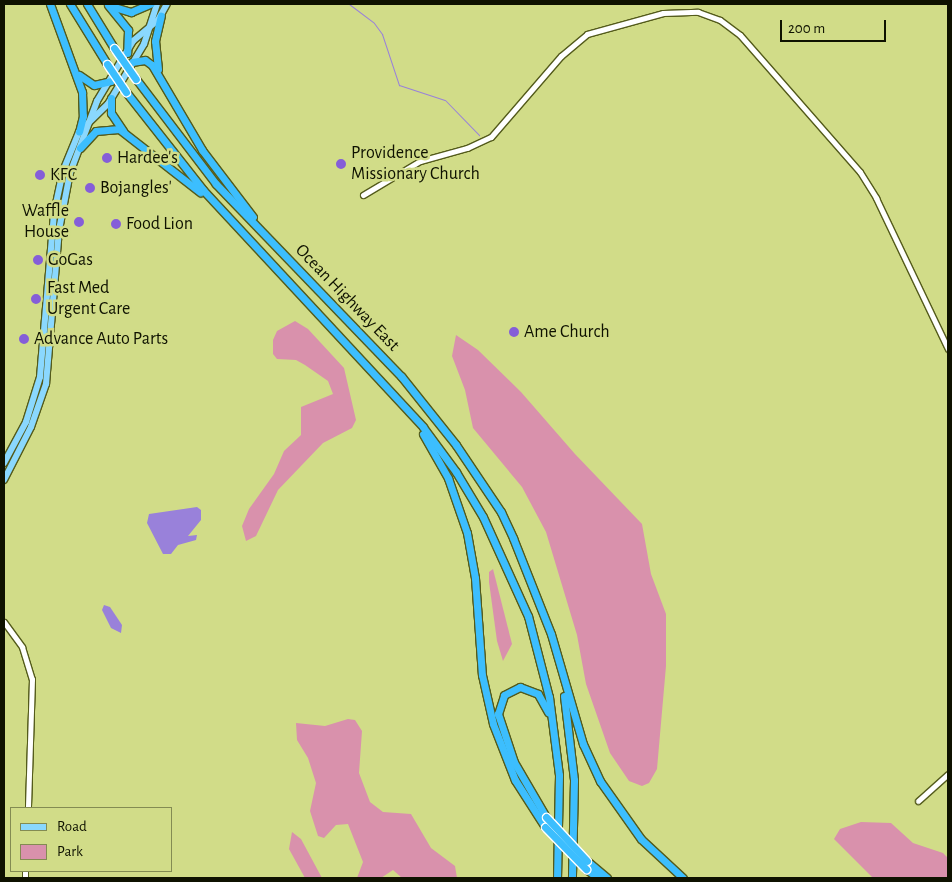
<!DOCTYPE html>
<style>
body{margin:0}
#map{position:relative;width:952px;height:882px;overflow:hidden;background:#d1dc88;font-family:"Alegreya Sans",sans-serif}
div>[style]{position:absolute}
[style*='--x']{left:calc(var(--x)*1px);top:calc(var(--y)*1px);width:calc(var(--w)*1px);rotate:calc(var(--a)*1deg)}
.green>*{inset:0;background:#d991ac}
.water>*{inset:0;background:#9981da}
.stream>*{height:1px;margin:-0.5px;padding:0 0.5px;transform-origin:0.5px;border-radius:0.5px;background:#9981da}
.roads{filter:drop-shadow(1px 0 #545b1b) drop-shadow(-1px 0 #545b1b) drop-shadow(0 1px #545b1b) drop-shadow(0 -1px #545b1b)}
.minor>*{height:5px;margin:-2.5px;padding:0 2.5px;transform-origin:2.5px;border-radius:2.5px;background:#fff}
.major>*{height:6px;margin:-3px;padding:0 3px;transform-origin:3px;border-radius:3px;background:#8ad8fe}
.highway>*{height:7px;margin:-3.5px;padding:0 3.5px;transform-origin:3.5px;border-radius:3.5px;background:#3cbefe}
.bridges{filter:drop-shadow(1px 0 #fff) drop-shadow(-1px 0 #fff) drop-shadow(0 1px #fff) drop-shadow(0 -1px #fff)}
.highway-bridge>*{height:7px;margin:-3.5px;padding:0 3.5px;transform-origin:3.5px;border-radius:3.5px;background:#3cbefe}
.dots>*{width:14px;height:14px;translate:-50% -50%;box-sizing:border-box;border:2px solid #d1dc88;border-radius:50%}
span{translate:-50% -50%;white-space:nowrap;text-align:center;line-height:1.15;-webkit-text-stroke:5px #d1dc88;paint-order:stroke}
.poi-label{font-size:18px;color:#0f1200}
.left{translate:0 -50%;text-align:left}
.right{translate:-100% -50%;text-align:right}
.street-label{font-size:18px;color:#0f1200}
.frame{position:absolute;inset:0;border:5px solid #0f1200;pointer-events:none}
.legend{position:absolute;left:10px;top:807px;width:162px;height:65px;box-sizing:border-box;background:#d1dc88;border:1px solid #838b52;margin:0;padding:6px 9px;list-style:none;font-size:15px;color:#0f1200}
.legend li{display:flex;align-items:center;gap:10px;height:25px}
.legend b{width:25px;border:1px solid #838b52}
.scale{position:absolute;left:780px;top:20px;width:106px;height:22px;box-sizing:border-box;border:2px solid #0f1200;border-top:0;padding-left:6px;font-size:15px;line-height:18px;white-space:nowrap;color:#0f1200;-webkit-text-stroke:4px #d1dc88;paint-order:stroke}
</style>
<div id="map">
<div class="green">
<i style="clip-path:polygon(295px 321px,308px 329px,344px 368px,356px 420px,352px 428px,323px 443px,278px 490px,256px 536px,246px 541px,242px 526px,249px 509px,274px 474px,284px 451px,301px 435px,301px 407px,333px 394px,328px 381px,305px 365px,296px 360px,277px 359px,273px 354px,273px 340px,277px 331px)"></i>
<i style="clip-path:polygon(456px 335px,478px 350px,521px 392px,575px 454px,642px 524px,651px 574px,666px 614px,666px 666px,657px 769px,649px 783px,642px 786px,629px 781px,610px 753px,586px 684px,577px 635px,546px 532px,522px 487px,473px 428px,465px 390px,452px 356px)"></i>
<i style="clip-path:polygon(493px 569px,512px 644px,503px 661px,497px 641px,489px 582px,489px 572px)"></i>
<i style="clip-path:polygon(348px 719px,355px 720px,362px 731px,359px 773px,370px 802px,383px 812px,411px 814px,431px 848px,455px 866px,457px 878px,402px 878px,393px 870px,381px 878px,357px 878px,363px 862px,348px 824px,336px 825px,324px 838px,318px 836px,310px 811px,316px 783px,308px 758px,297px 740px,296px 723px,325px 726px)"></i>
<i style="clip-path:polygon(861px 822px,891px 823px,913px 843px,943px 853px,948px 858px,948px 878px,873px 878px,834px 839px,840px 829px)"></i>
<i style="clip-path:polygon(292px 832px,301px 839px,322px 878px,305px 878px,289px 849px)"></i>
</div>
<div class="water">
<i style="clip-path:polygon(197px 507px,201px 510px,201px 520px,188px 536px,197px 535px,196px 540px,178px 545px,171px 554px,163px 554px,147px 523px,149px 514px)"></i>
<i style="clip-path:polygon(104px 605px,110px 607px,122px 625px,121px 633px,111px 628px,102px 610px)"></i>
</div>
<div class="stream">
<i style="--x:349;--y:4;--w:31;--a:37"></i>
<i style="--x:374;--y:23;--w:14;--a:54"></i>
<i style="--x:382;--y:34;--w:54;--a:71.6"></i>
<i style="--x:399;--y:85;--w:48;--a:18.1"></i>
<i style="--x:445;--y:100;--w:49;--a:45.8"></i>
</div>
<div class="roads">
<div class="minor">
<i style="--x:363;--y:195;--w:66;--a:-30.8"></i>
<i style="--x:420;--y:161;--w:49;--a:-15.5"></i>
<i style="--x:467;--y:148;--w:26;--a:-25"></i>
<i style="--x:491;--y:137;--w:107;--a:-49.2"></i>
<i style="--x:561;--y:56;--w:34;--a:-40"></i>
<i style="--x:587;--y:34;--w:79;--a:-15.4"></i>
<i style="--x:663;--y:13;--w:35;--a:-2"></i>
<i style="--x:698;--y:12;--w:23;--a:20"></i>
<i style="--x:720;--y:20;--w:25;--a:37"></i>
<i style="--x:740;--y:35;--w:182;--a:48.8"></i>
<i style="--x:860;--y:172;--w:31;--a:58"></i>
<i style="--x:876;--y:198;--w:167;--a:64.5"></i>
<i style="--x:4;--y:622;--w:31;--a:54"></i>
<i style="--x:22;--y:647;--w:34;--a:73"></i>
<i style="--x:32;--y:679;--w:129;--a:91.8"></i>
<i style="--x:918;--y:801;--w:40;--a:-42"></i>
<i style="--x:25;--y:878;--w:7;--a:-90"></i>
</div>
<div class="major">
<i style="--x:4;--y:463;--w:47;--a:-61.8"></i>
<i style="--x:26;--y:422;--w:47;--a:-72.7"></i>
<i style="--x:40;--y:377;--w:165;--a:-85.1"></i>
<i style="--x:54;--y:213;--w:43;--a:-77.9"></i>
<i style="--x:63;--y:171;--w:42;--a:-67.7"></i>
<i style="--x:79;--y:132;--w:40;--a:-44"></i>
<i style="--x:108;--y:104;--w:70;--a:-59"></i>
<i style="--x:144;--y:44;--w:42;--a:-72"></i>
<i style="--x:4;--y:480;--w:59;--a:-63"></i>
<i style="--x:31;--y:427;--w:46;--a:-70.8"></i>
<i style="--x:46;--y:384;--w:155;--a:-85.2"></i>
<i style="--x:59;--y:230;--w:58;--a:-79.1"></i>
<i style="--x:70;--y:173;--w:77;--a:-69.4"></i>
<i style="--x:97;--y:101;--w:70;--a:-59"></i>
<i style="--x:133;--y:41;--w:33;--a:-40"></i>
<i style="--x:158;--y:20;--w:18;--a:-61"></i>
</div>
<div class="highway">
<i style="--x:50;--y:4;--w:94;--a:70"></i>
<i style="--x:82;--y:92;--w:24;--a:88"></i>
<i style="--x:83;--y:116;--w:16;--a:104"></i>
<i style="--x:70;--y:4;--w:70;--a:58.3"></i>
<i style="--x:87;--y:4;--w:52;--a:58.5"></i>
<i style="--x:108;--y:5;--w:32;--a:51"></i>
<i style="--x:128;--y:30;--w:23;--a:92"></i>
<i style="--x:111;--y:6;--w:21;--a:17"></i>
<i style="--x:131;--y:12;--w:21;--a:-23"></i>
<i style="--x:132;--y:62;--w:13;--a:-9"></i>
<i style="--x:145;--y:60;--w:9;--a:36"></i>
<i style="--x:152;--y:65;--w:99;--a:59.5"></i>
<i style="--x:202;--y:150;--w:84;--a:52.7"></i>
<i style="--x:158;--y:69;--w:28;--a:-96"></i>
<i style="--x:155;--y:41;--w:26;--a:-77"></i>
<i style="--x:79;--y:75;--w:18;--a:34"></i>
<i style="--x:94;--y:85;--w:17;--a:-13"></i>
<i style="--x:136;--y:79;--w:132;--a:52.7"></i>
<i style="--x:216;--y:184;--w:267;--a:46.1"></i>
<i style="--x:401;--y:376;--w:88;--a:51.4"></i>
<i style="--x:456;--y:445;--w:81;--a:56.1"></i>
<i style="--x:501;--y:512;--w:29;--a:65"></i>
<i style="--x:513;--y:538;--w:103;--a:68.4"></i>
<i style="--x:551;--y:634;--w:115;--a:73.8"></i>
<i style="--x:583;--y:744;--w:41;--a:65.3"></i>
<i style="--x:600;--y:781;--w:71;--a:54.7"></i>
<i style="--x:641;--y:839;--w:57;--a:42.9"></i>
<i style="--x:126;--y:92;--w:125;--a:51.8"></i>
<i style="--x:203;--y:190;--w:323;--a:47.1"></i>
<i style="--x:423;--y:427;--w:56;--a:53.7"></i>
<i style="--x:456;--y:472;--w:52;--a:59"></i>
<i style="--x:483;--y:517;--w:109;--a:65.6"></i>
<i style="--x:528;--y:616;--w:84;--a:75.5"></i>
<i style="--x:549;--y:697;--w:79;--a:82.7"></i>
<i style="--x:559;--y:775;--w:103;--a:91.1"></i>
<i style="--x:111;--y:98;--w:15;--a:90"></i>
<i style="--x:111;--y:113;--w:22;--a:56"></i>
<i style="--x:80;--y:148;--w:23;--a:-47"></i>
<i style="--x:96;--y:131;--w:23;--a:-5"></i>
<i style="--x:119;--y:129;--w:103;--a:37.9"></i>
<i style="--x:423;--y:434;--w:51;--a:60.4"></i>
<i style="--x:448;--y:478;--w:58;--a:70.9"></i>
<i style="--x:467;--y:533;--w:46;--a:79.9"></i>
<i style="--x:475;--y:578;--w:97;--a:85.9"></i>
<i style="--x:482;--y:675;--w:50;--a:77.3"></i>
<i style="--x:493;--y:724;--w:60;--a:68.6"></i>
<i style="--x:515;--y:780;--w:56;--a:57.4"></i>
<i style="--x:564;--y:696;--w:85;--a:83.2"></i>
<i style="--x:574;--y:780;--w:98;--a:91.2"></i>
<i style="--x:546;--y:817;--w:64;--a:-120.2"></i>
<i style="--x:514;--y:762;--w:51;--a:-108.4"></i>
<i style="--x:498;--y:714;--w:20;--a:-72"></i>
<i style="--x:504;--y:695;--w:18;--a:-27"></i>
<i style="--x:520;--y:687;--w:19;--a:21"></i>
<i style="--x:538;--y:694;--w:21;--a:61"></i>
<i style="--x:587;--y:861;--w:26;--a:40"></i>
<i style="--x:586;--y:869;--w:15;--a:37"></i>
</div>
</div>
<div class="bridges">
<div class="highway-bridge">
<i style="--x:114;--y:48;--w:38;--a:55"></i>
<i style="--x:107;--y:64;--w:34;--a:56"></i>
<i style="--x:546;--y:817;--w:60;--a:47"></i>
<i style="--x:545;--y:827;--w:59;--a:45.7"></i>
</div>
</div>
<div class="dots">
<i style="left:107px;top:158px;background:#855ed8"></i>
<i style="left:341px;top:164px;background:#855ed8"></i>
<i style="left:40px;top:175px;background:#855ed8"></i>
<i style="left:90px;top:188px;background:#855ed8"></i>
<i style="left:79px;top:222px;background:#855ed8"></i>
<i style="left:116px;top:224px;background:#855ed8"></i>
<i style="left:38px;top:260px;background:#855ed8"></i>
<i style="left:36px;top:299px;background:#855ed8"></i>
<i style="left:514px;top:332px;background:#855ed8"></i>
<i style="left:24px;top:339px;background:#855ed8"></i>
</div>
<div class="poi-label">
<span class="left" style="left:351px;top:164px">Providence<br>Missionary Church</span>
<span class="left" style="left:117px;top:158px">Hardee's</span>
<span class="left" style="left:50px;top:175px">KFC</span>
<span class="left" style="left:100px;top:188px">Bojangles'</span>
<span class="right" style="left:69px;top:222px">Waffle<br>House</span>
<span class="left" style="left:126px;top:224px">Food Lion</span>
<span class="left" style="left:48px;top:260px">GoGas</span>
<span class="left" style="left:47px;top:299px">Fast Med<br>Urgent Care</span>
<span class="left" style="left:524px;top:332px">Ame Church</span>
<span class="left" style="left:34px;top:339px">Advance Auto Parts</span>
</div>
<div class="street-label">
<span style="left:347px;top:298px;rotate:46deg">Ocean Highway East</span>
</div>
<div class="frame"></div>
<ul class="legend">
<li><b style="height:6px;background:#8ad8fe"></b>Road</li>
<li><b style="height:14px;background:#d991ac"></b>Park</li>
</ul>
<div class="scale">200 m</div>
</div>
